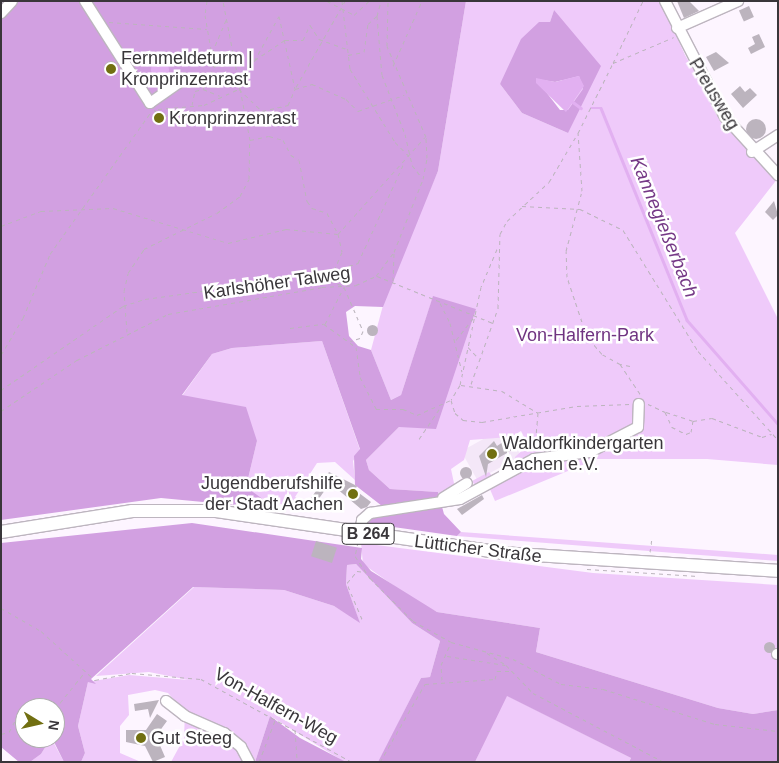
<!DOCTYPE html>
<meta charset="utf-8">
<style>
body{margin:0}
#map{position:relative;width:779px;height:763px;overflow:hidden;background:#fdf5ff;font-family:Helvetica,sans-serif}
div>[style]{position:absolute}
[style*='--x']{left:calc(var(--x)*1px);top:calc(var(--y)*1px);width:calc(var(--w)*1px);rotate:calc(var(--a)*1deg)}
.built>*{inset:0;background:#f4e7f8;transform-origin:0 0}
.green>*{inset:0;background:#efcafa}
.forest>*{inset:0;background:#d2a0e1}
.water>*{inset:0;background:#e2b0f1}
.round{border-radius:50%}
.stream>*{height:2.5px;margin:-1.25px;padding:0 1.25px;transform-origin:1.25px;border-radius:1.25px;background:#e2b0f1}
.building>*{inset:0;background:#bcb4be;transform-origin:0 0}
.path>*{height:1px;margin-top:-0.5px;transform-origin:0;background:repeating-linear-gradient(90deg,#bbb4bc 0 4px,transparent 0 8px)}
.roads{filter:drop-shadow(1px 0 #bdb5bf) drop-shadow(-1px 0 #bdb5bf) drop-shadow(0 1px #bdb5bf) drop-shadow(0 -1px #bdb5bf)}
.minor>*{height:10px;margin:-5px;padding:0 5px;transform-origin:5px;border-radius:5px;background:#fff}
.major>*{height:12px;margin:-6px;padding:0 6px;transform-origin:6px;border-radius:6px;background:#fff}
.dots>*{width:14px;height:14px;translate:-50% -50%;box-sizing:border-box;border:2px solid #fff;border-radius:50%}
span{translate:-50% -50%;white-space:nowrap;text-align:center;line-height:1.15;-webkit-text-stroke:5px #fff;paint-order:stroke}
.shield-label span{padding:1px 4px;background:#fff;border:1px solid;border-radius:4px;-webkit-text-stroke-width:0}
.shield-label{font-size:16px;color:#39363a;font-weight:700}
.poi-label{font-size:18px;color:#39363a}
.left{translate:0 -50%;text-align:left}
.right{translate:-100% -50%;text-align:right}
.street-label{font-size:18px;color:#39363a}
.park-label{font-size:18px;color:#703481}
.water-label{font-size:19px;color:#763a87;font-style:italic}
.frame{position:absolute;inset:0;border:2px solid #39363a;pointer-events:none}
.north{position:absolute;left:15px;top:698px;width:50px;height:50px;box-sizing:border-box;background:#fff;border:1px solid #b0afb0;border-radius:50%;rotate:99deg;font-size:14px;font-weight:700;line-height:20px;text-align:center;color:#39363a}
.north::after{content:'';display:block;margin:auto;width:18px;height:22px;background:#716f11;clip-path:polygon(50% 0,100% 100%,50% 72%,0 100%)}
</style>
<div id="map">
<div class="built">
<i style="left:505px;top:427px;width:33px;height:50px;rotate:61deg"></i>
</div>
<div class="green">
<i style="clip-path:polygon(evenodd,466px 1px,661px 1px,685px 55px,727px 126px,778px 178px,735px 233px,778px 319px,778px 465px,707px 459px,597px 459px,495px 501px,489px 487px,480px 493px,472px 481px,489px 472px,493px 477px,516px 463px,515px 457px,528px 445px,521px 431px,511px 437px,470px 440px,464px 460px,451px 469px,455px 488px,441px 498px,438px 492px,390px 489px,369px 470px,366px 460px,399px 427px,433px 297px,401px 395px,391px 400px,371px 350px,389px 283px,438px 171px,466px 1px,554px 10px,568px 133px,522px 113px,500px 84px,550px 22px,554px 10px)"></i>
<i style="clip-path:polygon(322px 341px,360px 450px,353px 461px,355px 480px,335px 462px,317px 463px,295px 497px,307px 504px,303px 511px,252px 495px,246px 487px,257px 441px,182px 396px,212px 354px,232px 348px)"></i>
<i style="clip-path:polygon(461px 532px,778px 555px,778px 561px,457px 536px)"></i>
<i style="clip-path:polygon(361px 543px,593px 573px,778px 585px,778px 710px,753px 714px,718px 708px,536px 652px,540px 628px,437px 612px,417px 602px,363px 564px)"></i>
<i style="clip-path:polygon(356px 564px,412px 623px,440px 641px,430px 677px,421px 678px,379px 762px,343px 761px,270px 716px,255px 762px,171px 762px,184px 738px,185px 712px,168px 693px,155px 690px,128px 695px,129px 715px,120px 726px,120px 753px,141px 762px,81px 762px,85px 753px,78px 726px,88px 682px,129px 675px,189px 680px,149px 672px,96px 676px,194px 587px,284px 590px,334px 606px,359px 621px,346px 584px,347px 565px)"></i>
<i style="clip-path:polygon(506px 695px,631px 758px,629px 762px,475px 762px)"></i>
<i style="clip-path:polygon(51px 738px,64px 762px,30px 762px,41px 754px)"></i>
</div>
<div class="forest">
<i style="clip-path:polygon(1px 1px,466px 1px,438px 171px,383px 307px,355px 306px,346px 312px,349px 336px,358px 346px,371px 350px,391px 400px,401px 395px,433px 296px,476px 309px,436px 429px,399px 427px,366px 460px,369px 470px,390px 489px,438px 492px,444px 514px,461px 532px,457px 536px,358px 522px,371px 509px,382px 506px,355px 485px,354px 456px,360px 449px,322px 341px,232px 348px,212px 354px,182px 395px,246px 407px,257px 441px,246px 487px,264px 500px,266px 508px,161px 498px,1px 520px)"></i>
<i style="clip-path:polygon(evenodd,554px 10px,601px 66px,568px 133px,522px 113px,500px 84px,521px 39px,539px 22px,550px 22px,554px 10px,579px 76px,583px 89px,568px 110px,560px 110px,536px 79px,555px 82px,579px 76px)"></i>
<i style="clip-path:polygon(192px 523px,362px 548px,361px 559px,371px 571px,437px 612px,540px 628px,536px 652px,718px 708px,753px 714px,778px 710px,778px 762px,629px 762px,631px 758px,507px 696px,475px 762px,378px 762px,421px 678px,430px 677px,440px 641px,412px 623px,356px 564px,347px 565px,346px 584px,360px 623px,334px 606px,284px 590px,193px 587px,91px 679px,96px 684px,88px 682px,78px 726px,85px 753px,81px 762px,64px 762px,52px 738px,55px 708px,25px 708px,25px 738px,51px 738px,41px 754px,30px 762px,19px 762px,1px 747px,1px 543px)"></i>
<i style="clip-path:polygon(270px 716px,300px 738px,346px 762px,255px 762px)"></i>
</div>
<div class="water">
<i class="round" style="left:151px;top:61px;width:18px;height:18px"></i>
<i style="clip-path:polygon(579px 76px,584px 86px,566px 112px,536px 83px,536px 78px,555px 82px)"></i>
</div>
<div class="stream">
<i style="--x:573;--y:102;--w:10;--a:37"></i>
<i style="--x:591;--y:108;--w:10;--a:0"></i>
<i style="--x:601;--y:108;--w:229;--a:67.9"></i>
<i style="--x:687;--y:320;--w:138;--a:48.8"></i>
</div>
<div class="building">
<i style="clip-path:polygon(677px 1px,689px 1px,699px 11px,684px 18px)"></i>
<i style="left:749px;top:6px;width:12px;height:11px;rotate:66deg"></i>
<i style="clip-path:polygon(759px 34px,765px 47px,751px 54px,748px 48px,755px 44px,752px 37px)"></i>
<i style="clip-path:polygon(716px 52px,729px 63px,714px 71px,706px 57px)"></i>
<i class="round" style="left:104px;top:61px;width:14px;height:14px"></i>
<i style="clip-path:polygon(740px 86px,745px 92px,750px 88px,757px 95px,743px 108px,731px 94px)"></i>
<i class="round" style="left:746px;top:119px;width:20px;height:20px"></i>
<i style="clip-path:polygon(774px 201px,778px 215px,773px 220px,765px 212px)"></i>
<i class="round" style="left:366.5px;top:324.5px;width:11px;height:11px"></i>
<i style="clip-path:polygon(506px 440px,512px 450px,488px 464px,486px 477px,479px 456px,494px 441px,497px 446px)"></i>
<i class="round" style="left:460px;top:467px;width:12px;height:12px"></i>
<i style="clip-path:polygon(329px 472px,357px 486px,355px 490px,371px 502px,367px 507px,361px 509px,330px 483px,313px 507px,307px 504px)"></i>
<i style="clip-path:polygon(482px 495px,484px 499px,462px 515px,457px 509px)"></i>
<i style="left:316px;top:541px;width:22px;height:16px;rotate:18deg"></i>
<i class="round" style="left:763.5px;top:641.5px;width:11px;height:11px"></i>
<i style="clip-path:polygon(159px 700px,150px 718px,148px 709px,135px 711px,134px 704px)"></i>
<i style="clip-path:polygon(157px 714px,167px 721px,156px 736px,165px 757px,153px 762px,145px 746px,126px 742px,126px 730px,146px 730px)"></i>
</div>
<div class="path">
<i style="--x:207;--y:1;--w:14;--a:98"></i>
<i style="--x:205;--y:15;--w:53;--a:80.2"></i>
<i style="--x:307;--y:1;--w:3;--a:0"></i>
<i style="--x:327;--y:1;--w:30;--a:27"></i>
<i style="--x:354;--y:15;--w:21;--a:-43"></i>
<i style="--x:342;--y:1;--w:68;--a:83.3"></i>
<i style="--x:350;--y:69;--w:86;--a:58.3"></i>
<i style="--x:395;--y:142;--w:20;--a:45"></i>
<i style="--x:377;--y:16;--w:59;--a:85.2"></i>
<i style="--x:382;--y:75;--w:63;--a:68.7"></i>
<i style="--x:405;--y:134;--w:32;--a:77"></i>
<i style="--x:412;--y:165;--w:16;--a:52"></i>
<i style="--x:109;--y:22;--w:98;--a:4.1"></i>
<i style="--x:212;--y:53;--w:36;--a:-67"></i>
<i style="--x:348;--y:55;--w:16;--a:-11"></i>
<i style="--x:364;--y:52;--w:28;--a:-82"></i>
<i style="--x:368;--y:24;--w:12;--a:-42"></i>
<i style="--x:377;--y:16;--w:16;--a:-75"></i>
<i style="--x:613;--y:63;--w:69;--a:-64.2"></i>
<i style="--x:393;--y:66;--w:71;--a:-66"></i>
<i style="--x:296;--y:87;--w:99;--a:-60.3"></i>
<i style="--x:203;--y:89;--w:25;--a:-63"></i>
<i style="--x:214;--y:67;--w:23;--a:-38"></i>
<i style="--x:232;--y:53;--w:24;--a:17"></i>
<i style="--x:255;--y:60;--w:36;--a:-34"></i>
<i style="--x:285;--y:40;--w:18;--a:0"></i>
<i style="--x:303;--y:40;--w:17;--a:-65"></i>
<i style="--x:310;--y:25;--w:17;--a:57"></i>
<i style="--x:319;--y:39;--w:30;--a:20"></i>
<i style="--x:239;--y:89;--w:32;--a:44"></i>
<i style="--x:262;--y:111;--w:27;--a:-13"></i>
<i style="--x:288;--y:105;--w:17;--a:-66"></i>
<i style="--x:295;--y:89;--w:18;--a:-16"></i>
<i style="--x:312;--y:84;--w:37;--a:24"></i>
<i style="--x:346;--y:99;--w:17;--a:45"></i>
<i style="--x:358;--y:111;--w:49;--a:-19.2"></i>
<i style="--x:192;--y:105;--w:14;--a:-78"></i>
<i style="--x:195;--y:91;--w:8;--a:-14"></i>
<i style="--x:203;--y:89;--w:18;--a:22"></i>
<i style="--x:158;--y:109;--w:46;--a:-5"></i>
<i style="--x:204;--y:105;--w:38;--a:-25"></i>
<i style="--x:239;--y:89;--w:83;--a:-61.3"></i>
<i style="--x:279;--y:16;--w:75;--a:77.6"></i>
<i style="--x:154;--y:110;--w:13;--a:32"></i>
<i style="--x:165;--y:117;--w:13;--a:-42"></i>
<i style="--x:250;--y:140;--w:19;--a:-12"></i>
<i style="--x:269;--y:136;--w:15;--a:16"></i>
<i style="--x:283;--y:140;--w:17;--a:62"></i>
<i style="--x:291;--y:155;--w:9;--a:32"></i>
<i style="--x:299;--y:160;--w:42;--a:79"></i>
<i style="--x:307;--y:201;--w:9;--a:54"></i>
<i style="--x:312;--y:208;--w:16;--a:18"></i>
<i style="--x:327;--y:213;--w:24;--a:62"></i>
<i style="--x:338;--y:234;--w:18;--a:77"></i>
<i style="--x:342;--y:252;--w:21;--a:113"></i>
<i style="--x:522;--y:206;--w:58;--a:3"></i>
<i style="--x:580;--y:209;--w:48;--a:26"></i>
<i style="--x:623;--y:230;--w:142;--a:58.2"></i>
<i style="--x:698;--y:351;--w:120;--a:48"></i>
<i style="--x:1;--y:226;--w:43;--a:-20.6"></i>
<i style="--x:41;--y:211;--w:72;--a:-2.4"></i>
<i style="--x:113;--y:208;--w:120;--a:16.9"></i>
<i style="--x:228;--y:243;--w:60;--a:-13.6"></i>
<i style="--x:286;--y:229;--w:52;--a:5.5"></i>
<i style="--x:338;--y:234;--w:130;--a:-48.1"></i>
<i style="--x:497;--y:249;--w:41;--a:112.8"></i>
<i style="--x:481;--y:287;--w:100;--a:102.1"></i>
<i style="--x:460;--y:385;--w:17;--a:121"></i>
<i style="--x:451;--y:400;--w:14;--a:73"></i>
<i style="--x:455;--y:413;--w:11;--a:41"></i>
<i style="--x:463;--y:420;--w:19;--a:6"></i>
<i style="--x:482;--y:422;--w:96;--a:-9.6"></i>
<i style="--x:577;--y:406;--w:53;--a:-2.2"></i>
<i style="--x:377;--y:276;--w:125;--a:22.1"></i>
<i style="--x:393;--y:281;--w:28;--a:-88"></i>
<i style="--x:341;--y:285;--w:25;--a:-157"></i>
<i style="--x:318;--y:275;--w:42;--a:-16.7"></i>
<i style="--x:358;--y:263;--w:108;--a:-65.3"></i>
<i style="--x:344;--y:287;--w:48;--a:66.6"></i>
<i style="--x:363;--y:331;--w:8;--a:113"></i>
<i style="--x:360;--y:338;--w:10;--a:163"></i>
<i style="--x:440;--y:303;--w:22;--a:63"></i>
<i style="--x:450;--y:323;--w:50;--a:76.2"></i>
<i style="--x:325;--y:324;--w:42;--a:-62.8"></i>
<i style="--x:290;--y:328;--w:34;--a:-7"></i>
<i style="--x:324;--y:324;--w:39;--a:36"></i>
<i style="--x:356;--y:347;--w:30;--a:82"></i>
<i style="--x:360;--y:377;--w:36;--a:63"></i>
<i style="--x:376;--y:409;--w:27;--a:0"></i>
<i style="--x:403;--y:409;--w:15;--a:23"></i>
<i style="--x:417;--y:415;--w:36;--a:-24"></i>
<i style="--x:127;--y:332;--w:41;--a:-94.2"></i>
<i style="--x:124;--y:291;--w:18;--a:-77"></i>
<i style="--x:128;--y:273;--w:29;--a:-56"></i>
<i style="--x:144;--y:249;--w:81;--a:-26.3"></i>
<i style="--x:217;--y:213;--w:29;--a:-36"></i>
<i style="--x:240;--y:196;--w:19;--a:-62"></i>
<i style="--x:249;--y:179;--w:39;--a:-89"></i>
<i style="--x:250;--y:140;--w:142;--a:-101"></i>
<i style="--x:456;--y:340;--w:31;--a:-52"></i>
<i style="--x:468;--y:347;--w:16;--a:47"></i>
<i style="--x:1;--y:355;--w:43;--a:-59.3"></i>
<i style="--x:23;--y:318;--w:69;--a:-67.1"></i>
<i style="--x:50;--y:254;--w:174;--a:-54.6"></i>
<i style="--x:620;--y:364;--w:21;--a:-151"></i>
<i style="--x:602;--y:354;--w:23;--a:-131"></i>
<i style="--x:587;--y:337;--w:63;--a:-108.4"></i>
<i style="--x:567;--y:277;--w:26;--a:-92"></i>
<i style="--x:566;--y:251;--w:62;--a:-75.1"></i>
<i style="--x:582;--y:191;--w:58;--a:-93.9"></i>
<i style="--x:578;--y:133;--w:78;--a:-63.4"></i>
<i style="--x:613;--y:63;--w:66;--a:-23.1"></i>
<i style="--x:630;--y:366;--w:10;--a:-169"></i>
<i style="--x:620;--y:364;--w:37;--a:56"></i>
<i style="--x:471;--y:384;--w:81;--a:-70.4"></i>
<i style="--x:498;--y:308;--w:74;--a:-88.5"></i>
<i style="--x:500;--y:234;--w:15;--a:-62"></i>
<i style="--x:507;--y:221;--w:57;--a:-42.9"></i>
<i style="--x:549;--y:182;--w:57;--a:-59.4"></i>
<i style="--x:461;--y:385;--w:41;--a:8.3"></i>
<i style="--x:502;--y:391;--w:42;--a:31.4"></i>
<i style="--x:538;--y:413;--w:38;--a:95"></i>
<i style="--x:1;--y:390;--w:148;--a:-34.5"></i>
<i style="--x:123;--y:306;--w:23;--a:-18"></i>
<i style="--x:145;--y:299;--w:175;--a:-7.9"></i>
<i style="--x:648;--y:404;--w:19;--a:25"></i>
<i style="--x:665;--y:412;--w:17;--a:65"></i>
<i style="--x:672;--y:427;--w:16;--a:27"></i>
<i style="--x:686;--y:434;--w:5;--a:-22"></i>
<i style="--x:691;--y:432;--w:11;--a:-80"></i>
<i style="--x:693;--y:421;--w:19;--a:-9"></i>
<i style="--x:712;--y:418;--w:53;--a:20.8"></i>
<i style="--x:762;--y:437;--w:10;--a:-17"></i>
<i style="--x:1;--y:411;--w:92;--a:-33.9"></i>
<i style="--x:77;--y:360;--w:102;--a:-26.8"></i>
<i style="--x:168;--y:314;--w:156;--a:-9.9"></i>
<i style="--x:322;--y:287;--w:34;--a:-3"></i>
<i style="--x:356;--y:285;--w:22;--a:-24"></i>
<i style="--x:376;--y:276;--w:30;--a:-53"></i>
<i style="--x:394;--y:252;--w:79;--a:-68.3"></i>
<i style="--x:423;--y:179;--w:21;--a:-79"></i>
<i style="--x:427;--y:158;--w:21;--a:-93"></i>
<i style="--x:426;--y:137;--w:99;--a:-113.2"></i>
<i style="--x:387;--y:46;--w:45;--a:-88.7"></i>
<i style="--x:666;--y:412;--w:28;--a:18"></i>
<i style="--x:419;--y:439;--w:36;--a:-56"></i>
<i style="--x:358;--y:542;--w:14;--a:102"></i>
<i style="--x:355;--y:556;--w:27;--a:56"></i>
<i style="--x:370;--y:578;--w:61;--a:45"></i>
<i style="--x:413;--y:621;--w:43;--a:28.9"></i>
<i style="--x:451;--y:642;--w:64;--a:15.3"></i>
<i style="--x:513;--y:659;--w:54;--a:27.5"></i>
<i style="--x:561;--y:684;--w:42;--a:6.8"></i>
<i style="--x:603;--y:689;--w:117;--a:17.4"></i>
<i style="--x:715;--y:724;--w:63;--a:6.3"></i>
<i style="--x:650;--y:552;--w:15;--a:-82"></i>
<i style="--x:587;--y:569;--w:111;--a:3.6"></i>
<i style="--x:1;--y:608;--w:46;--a:29.9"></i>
<i style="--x:41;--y:631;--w:73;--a:42.2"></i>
<i style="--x:95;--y:680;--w:38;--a:-11"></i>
<i style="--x:132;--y:673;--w:69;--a:5"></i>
<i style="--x:201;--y:679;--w:172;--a:28.8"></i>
<i style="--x:362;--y:619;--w:39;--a:-113"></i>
<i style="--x:347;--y:583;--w:16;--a:-50"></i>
<i style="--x:357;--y:571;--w:8;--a:7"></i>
<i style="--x:487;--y:653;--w:22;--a:32"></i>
<i style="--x:506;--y:665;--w:39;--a:46"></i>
<i style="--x:533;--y:693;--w:148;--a:27.8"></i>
<i style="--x:447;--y:656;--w:59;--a:8.8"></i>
<i style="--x:442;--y:680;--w:15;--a:-94"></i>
<i style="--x:441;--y:665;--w:24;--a:-66"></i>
<i style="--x:55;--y:709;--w:46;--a:-51.1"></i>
<i style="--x:295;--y:730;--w:32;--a:86"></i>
<i style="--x:1;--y:734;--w:8;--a:-14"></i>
<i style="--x:9;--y:732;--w:17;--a:-62"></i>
<i style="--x:17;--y:717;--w:9;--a:-21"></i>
<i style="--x:259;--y:762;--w:47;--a:-68.9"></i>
<i style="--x:380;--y:762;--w:90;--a:-60"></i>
<i style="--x:425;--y:684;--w:70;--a:-4.1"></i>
<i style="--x:495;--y:679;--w:8;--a:-76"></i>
<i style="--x:497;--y:671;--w:12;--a:0"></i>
</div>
<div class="roads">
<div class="minor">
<i style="--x:85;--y:1;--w:121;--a:57.5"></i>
<i style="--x:150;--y:103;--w:42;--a:-35.2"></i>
<i style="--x:665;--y:1;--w:131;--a:62.7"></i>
<i style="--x:725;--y:117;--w:79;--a:47.6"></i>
<i style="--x:1;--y:13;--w:16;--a:-47"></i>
<i style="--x:677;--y:28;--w:67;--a:-23.9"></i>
<i style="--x:752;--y:152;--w:31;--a:-33"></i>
<i style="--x:443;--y:498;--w:28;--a:-32"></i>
<i style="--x:360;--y:533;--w:13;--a:-81"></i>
<i style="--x:362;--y:520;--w:11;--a:-41"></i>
<i style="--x:370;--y:513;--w:91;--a:-8.8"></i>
<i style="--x:460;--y:499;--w:84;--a:-28.4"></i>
<i style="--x:534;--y:459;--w:56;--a:-7.1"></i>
<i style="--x:590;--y:452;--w:54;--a:-27.5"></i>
<i style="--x:638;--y:427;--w:23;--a:-88"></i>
<i style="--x:777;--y:654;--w:1;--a:0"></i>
<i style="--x:166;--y:701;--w:24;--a:38"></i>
<i style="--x:185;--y:716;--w:43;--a:23.6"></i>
<i style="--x:224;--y:733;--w:22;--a:39"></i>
<i style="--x:241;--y:747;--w:17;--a:62"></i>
</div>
<div class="major">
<i style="--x:1;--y:532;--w:133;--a:-9.1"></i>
<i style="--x:132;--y:511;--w:84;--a:0"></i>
<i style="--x:216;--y:511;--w:290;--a:8.3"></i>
<i style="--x:503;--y:553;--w:276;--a:3.7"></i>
</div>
</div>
<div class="dots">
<i style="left:111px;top:69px;background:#716f11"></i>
<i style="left:159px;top:118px;background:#716f11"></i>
<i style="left:492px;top:454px;background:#716f11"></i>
<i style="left:353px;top:494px;background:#716f11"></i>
<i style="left:141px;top:738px;background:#716f11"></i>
</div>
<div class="shield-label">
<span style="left:368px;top:534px">B 264</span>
</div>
<div class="poi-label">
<span class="left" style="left:121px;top:69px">Fernmeldeturm |<br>Kronprinzenrast</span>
<span class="left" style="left:169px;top:118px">Kronprinzenrast</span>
<span class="left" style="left:502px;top:454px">Waldorfkindergarten<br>Aachen e.V.</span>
<span class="right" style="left:343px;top:494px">Jugendberufshilfe<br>der Stadt Aachen</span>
<span class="left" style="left:151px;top:738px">Gut Steeg</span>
</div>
<div class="street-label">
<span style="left:714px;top:94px;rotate:59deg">Preusweg</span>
<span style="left:277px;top:283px;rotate:-8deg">Karlshöher Talweg</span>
<span style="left:478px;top:549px;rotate:7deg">Lütticher Straße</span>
<span style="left:276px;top:706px;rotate:29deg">Von-Halfern-Weg</span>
</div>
<div class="park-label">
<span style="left:585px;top:335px">Von-Halfern-Park</span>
</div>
<div class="water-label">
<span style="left:664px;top:227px;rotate:68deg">Kannegießerbach</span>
</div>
<div class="frame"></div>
<div class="north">N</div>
</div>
